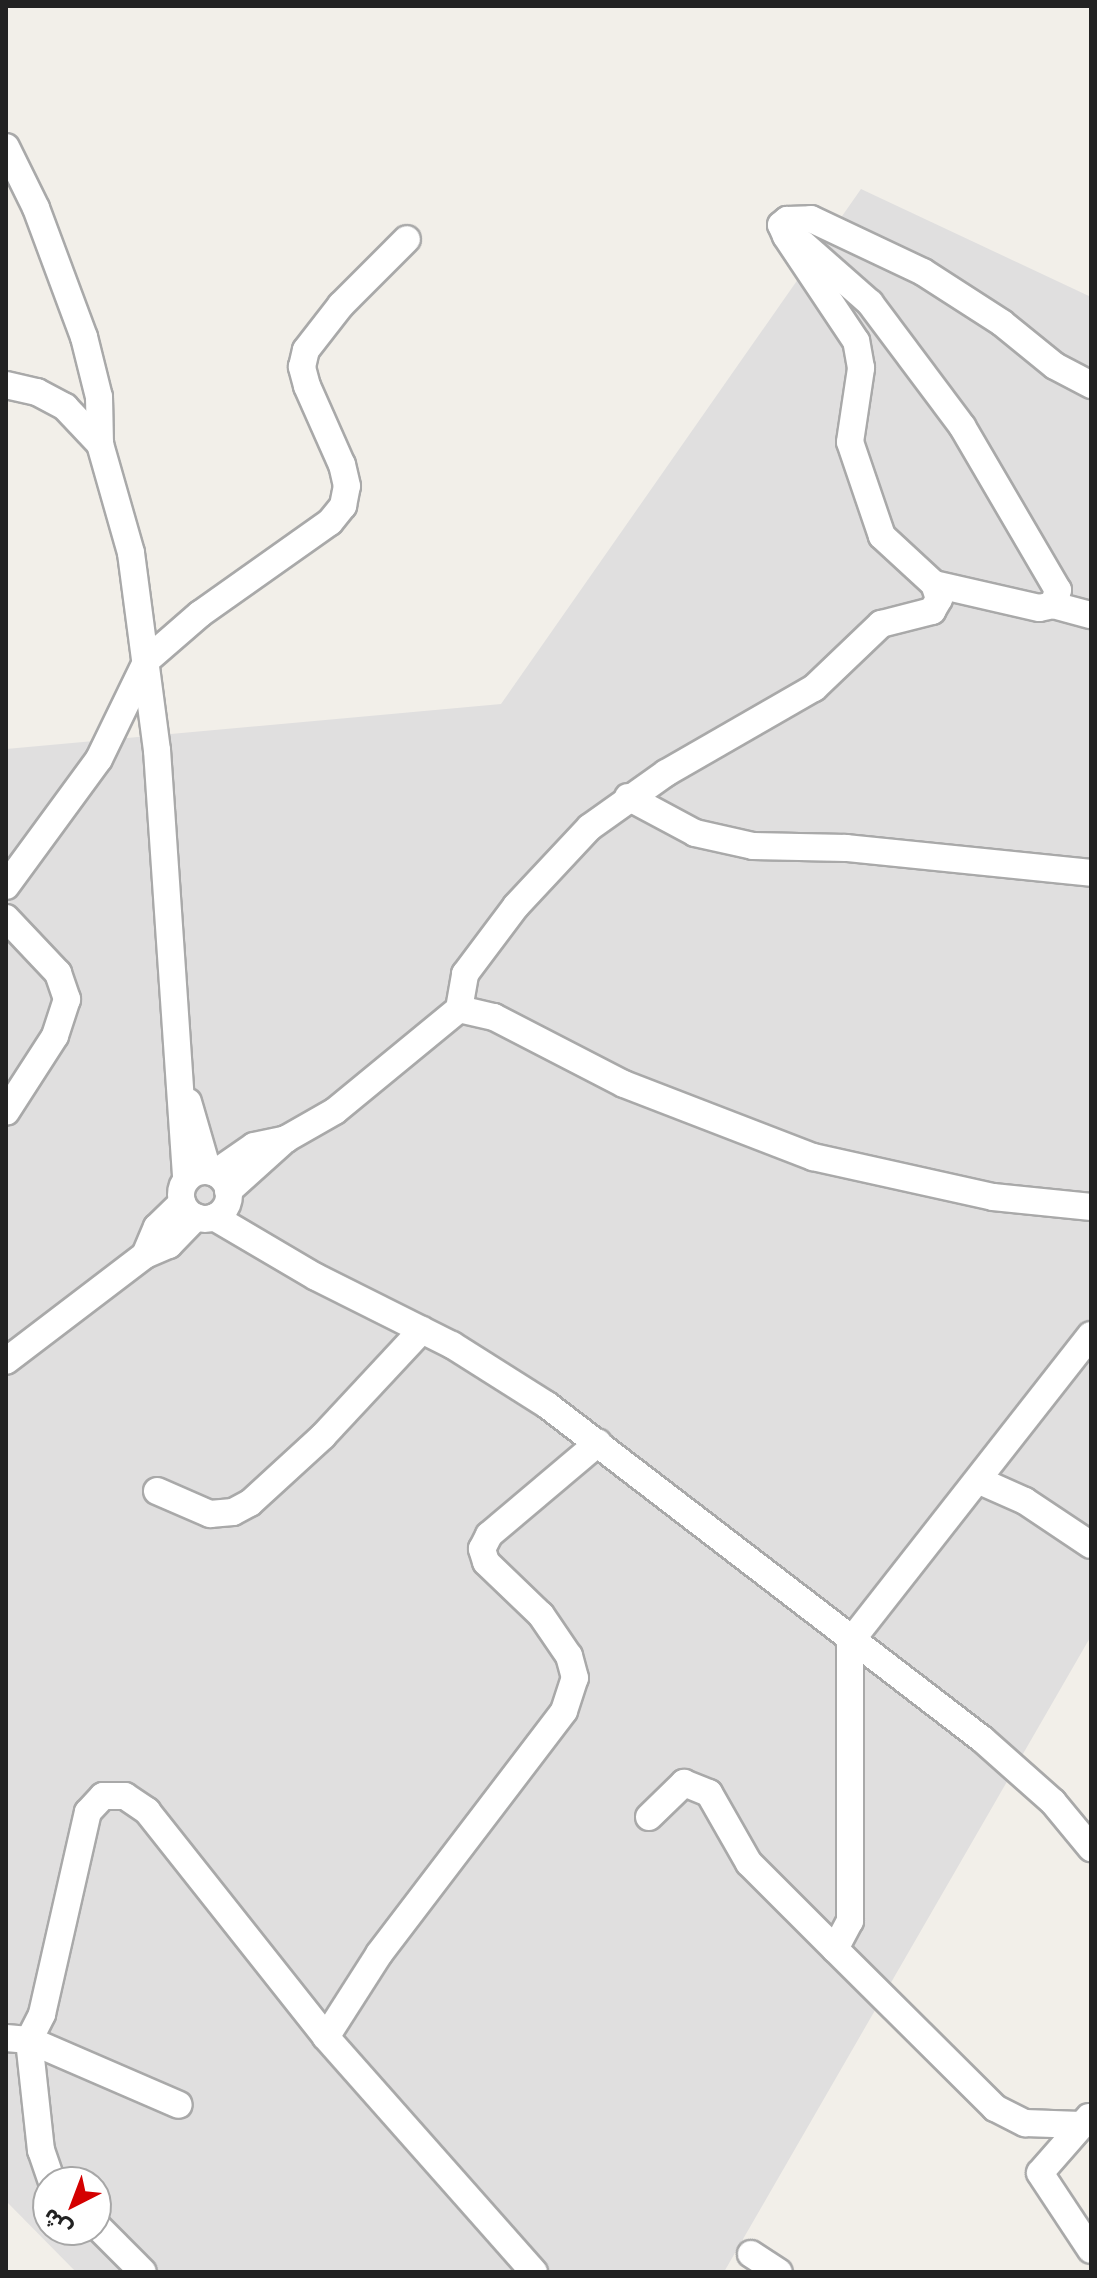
<!DOCTYPE html>
<meta charset="utf-8">
<style>
body{margin:0}
#map{position:relative;width:1097px;height:2278px;overflow:hidden;background:#f2efe9;font-family:"Work Sans","Noto Sans Arabic",sans-serif}
div>[style]{position:absolute}
[style*='--x']{left:calc(var(--x)*1px);top:calc(var(--y)*1px);width:calc(var(--w)*1px);rotate:calc(var(--a)*1deg)}
.residential>*{inset:0;background:#e0dfdf}
.roads{filter:drop-shadow(2px 0 #a9a9a9) drop-shadow(-2px 0 #a9a9a9) drop-shadow(0 2px #a9a9a9) drop-shadow(0 -2px #a9a9a9)}
.minor>*{height:26px;margin:-13px;padding:0 13px;transform-origin:13px;border-radius:13px;background:#fff}
.minor>.ring{margin:-13px;padding:0;box-sizing:content-box;background:none;border:26px solid #fff;border-radius:50%}
span{translate:-50% -50%;white-space:nowrap;text-align:center;line-height:1.15;-webkit-text-stroke:6px #fff;paint-order:stroke}
.frame{position:absolute;inset:0;border:8px solid #222;pointer-events:none}
.north{position:absolute;left:32px;top:2166px;width:80px;height:80px;box-sizing:border-box;background:#fff;border:2px solid #a7a7a7;border-radius:50%;rotate:222deg;font-size:22px;font-weight:700;line-height:32px;text-align:center;color:#222}
.north::after{content:'';display:block;margin:auto;width:28px;height:36px;background:#d40000;clip-path:polygon(50% 0,100% 100%,50% 72%,0 100%)}
</style>
<div id="map">
<div class="residential">
<i style="clip-path:polygon(evenodd,861px 189px,1091px 297px,1091px 1636px,724px 2272px,76px 2272px,6px 2201px,6px 749px,501px 704px,861px 189px,48px 2182px,96px 2182px,96px 2230px,48px 2230px,48px 2182px)"></i>
</div>
<div class="roads">
<div class="minor">
<i style="--x:6;--y:147;--w:68;--a:63.8"></i>
<i style="--x:36;--y:208;--w:138;--a:69.6"></i>
<i style="--x:84;--y:337;--w:62;--a:76"></i>
<i style="--x:99;--y:397;--w:47;--a:88.8"></i>
<i style="--x:100;--y:444;--w:113;--a:74.1"></i>
<i style="--x:131;--y:553;--w:199;--a:82.5"></i>
<i style="--x:157;--y:750;--w:430;--a:86.1"></i>
<i style="--x:802;--y:243;--w:91;--a:41.4"></i>
<i style="--x:870;--y:303;--w:154;--a:53.2"></i>
<i style="--x:962;--y:426;--w:190;--a:59.7"></i>
<i style="--x:1058;--y:590;--w:16;--a:108"></i>
<i style="--x:1053;--y:605;--w:14;--a:168"></i>
<i style="--x:1039;--y:608;--w:108;--a:-167.1"></i>
<i style="--x:6;--y:385;--w:32;--a:13"></i>
<i style="--x:37;--y:392;--w:32;--a:28"></i>
<i style="--x:65;--y:407;--w:51;--a:46.6"></i>
<i style="--x:1053;--y:605;--w:39;--a:15"></i>
<i style="--x:628;--y:797;--w:76;--a:28.2"></i>
<i style="--x:695;--y:833;--w:59;--a:12.6"></i>
<i style="--x:753;--y:846;--w:93;--a:1.2"></i>
<i style="--x:846;--y:848;--w:246;--a:5.8"></i>
<i style="--x:6;--y:886;--w:157;--a:-53.8"></i>
<i style="--x:99;--y:759;--w:110;--a:-64.1"></i>
<i style="--x:147;--y:660;--w:70;--a:-41"></i>
<i style="--x:200;--y:614;--w:159;--a:-35.3"></i>
<i style="--x:330;--y:522;--w:21;--a:-51"></i>
<i style="--x:343;--y:506;--w:20;--a:-79"></i>
<i style="--x:347;--y:486;--w:22;--a:-103"></i>
<i style="--x:342;--y:465;--w:86;--a:-113.9"></i>
<i style="--x:307;--y:386;--w:20;--a:-105"></i>
<i style="--x:302;--y:367;--w:17;--a:-77"></i>
<i style="--x:306;--y:350;--w:57;--a:-52.1"></i>
<i style="--x:341;--y:305;--w:93;--a:-45"></i>
<i style="--x:6;--y:918;--w:76;--a:46.6"></i>
<i style="--x:58;--y:973;--w:28;--a:71"></i>
<i style="--x:67;--y:999;--w:39;--a:108"></i>
<i style="--x:55;--y:1036;--w:90;--a:122.8"></i>
<i style="--x:459;--y:1009;--w:36;--a:13"></i>
<i style="--x:494;--y:1017;--w:146;--a:27.3"></i>
<i style="--x:624;--y:1084;--w:203;--a:21.1"></i>
<i style="--x:813;--y:1157;--w:184;--a:12.5"></i>
<i style="--x:993;--y:1197;--w:99;--a:5.8"></i>
<i style="--x:188;--y:1102;--w:72;--a:73.8"></i>
<i class="ring" style="left:181px;top:1171px;width:22px;height:22px"></i>
<i style="--x:215;--y:1173;--w:47;--a:-34.7"></i>
<i style="--x:254;--y:1146;--w:33;--a:-12"></i>
<i style="--x:286;--y:1139;--w:56;--a:-29.7"></i>
<i style="--x:335;--y:1111;--w:161;--a:-39.4"></i>
<i style="--x:459;--y:1009;--w:36;--a:-80"></i>
<i style="--x:465;--y:974;--w:85;--a:-53.1"></i>
<i style="--x:516;--y:906;--w:108;--a:-46.9"></i>
<i style="--x:590;--y:827;--w:93;--a:-35.4"></i>
<i style="--x:666;--y:773;--w:171;--a:-29.9"></i>
<i style="--x:814;--y:688;--w:93;--a:-43.7"></i>
<i style="--x:881;--y:624;--w:53;--a:-14.3"></i>
<i style="--x:932;--y:611;--w:14;--a:-60"></i>
<i style="--x:939;--y:599;--w:16;--a:-108"></i>
<i style="--x:934;--y:584;--w:71;--a:-137.3"></i>
<i style="--x:882;--y:536;--w:99;--a:-108.8"></i>
<i style="--x:850;--y:442;--w:75;--a:-81.5"></i>
<i style="--x:861;--y:368;--w:27;--a:-100"></i>
<i style="--x:856;--y:341;--w:126;--a:-123.7"></i>
<i style="--x:786;--y:236;--w:12;--a:-114"></i>
<i style="--x:781;--y:225;--w:8;--a:-40"></i>
<i style="--x:787;--y:220;--w:24;--a:-2"></i>
<i style="--x:811;--y:219;--w:124;--a:25.3"></i>
<i style="--x:923;--y:272;--w:94;--a:32.8"></i>
<i style="--x:1002;--y:323;--w:68;--a:39.1"></i>
<i style="--x:1055;--y:366;--w:41;--a:27.8"></i>
<i style="--x:228;--y:1191;--w:78;--a:-41.9"></i>
<i style="--x:214;--y:1217;--w:118;--a:30.5"></i>
<i style="--x:316;--y:1277;--w:152;--a:26.6"></i>
<i style="--x:452;--y:1345;--w:112;--a:32.3"></i>
<i style="--x:547;--y:1405;--w:548;--a:37.52"></i>
<i style="--x:982;--y:1739;--w:95;--a:41.6"></i>
<i style="--x:1053;--y:1802;--w:60;--a:50.4"></i>
<i style="--x:145;--y:1255;--w:30;--a:-67"></i>
<i style="--x:157;--y:1227;--w:35;--a:-44"></i>
<i style="--x:6;--y:1361;--w:175;--a:-37.3"></i>
<i style="--x:145;--y:1255;--w:26;--a:-23"></i>
<i style="--x:169;--y:1245;--w:39;--a:-46"></i>
<i style="--x:980;--y:1481;--w:49;--a:24"></i>
<i style="--x:1025;--y:1501;--w:79;--a:33.7"></i>
<i style="--x:157;--y:1491;--w:58;--a:23.5"></i>
<i style="--x:210;--y:1514;--w:23;--a:-5"></i>
<i style="--x:233;--y:1512;--w:19;--a:-28"></i>
<i style="--x:250;--y:1503;--w:99;--a:-42.5"></i>
<i style="--x:323;--y:1436;--w:145;--a:-47"></i>
<i style="--x:649;--y:1817;--w:49;--a:-44.2"></i>
<i style="--x:684;--y:1783;--w:27;--a:22"></i>
<i style="--x:709;--y:1793;--w:81;--a:60.3"></i>
<i style="--x:749;--y:1863;--w:122;--a:45"></i>
<i style="--x:835;--y:1949;--w:32;--a:-62"></i>
<i style="--x:850;--y:1921;--w:279;--a:-90"></i>
<i style="--x:850;--y:1642;--w:390;--a:-51.9"></i>
<i style="--x:835;--y:1949;--w:226;--a:44.8"></i>
<i style="--x:995;--y:2108;--w:34;--a:27"></i>
<i style="--x:1025;--y:2123;--w:56;--a:2"></i>
<i style="--x:326;--y:2037;--w:98;--a:-57.4"></i>
<i style="--x:379;--y:1954;--w:305;--a:-52.7"></i>
<i style="--x:564;--y:1711;--w:35;--a:-72"></i>
<i style="--x:575;--y:1678;--w:23;--a:-105"></i>
<i style="--x:569;--y:1656;--w:50;--a:-124.3"></i>
<i style="--x:541;--y:1615;--w:76;--a:-136.1"></i>
<i style="--x:486;--y:1562;--w:14;--a:-107"></i>
<i style="--x:482;--y:1549;--w:16;--a:-63"></i>
<i style="--x:489;--y:1535;--w:143;--a:-40.2"></i>
<i style="--x:6;--y:2038;--w:23;--a:5"></i>
<i style="--x:29;--y:2040;--w:163;--a:23.4"></i>
<i style="--x:29;--y:2040;--w:29;--a:-63"></i>
<i style="--x:42;--y:2014;--w:207;--a:-77.2"></i>
<i style="--x:88;--y:1812;--w:22;--a:-47"></i>
<i style="--x:103;--y:1796;--w:22;--a:0"></i>
<i style="--x:125;--y:1796;--w:27;--a:34"></i>
<i style="--x:147;--y:1811;--w:288;--a:51.6"></i>
<i style="--x:326;--y:2037;--w:314;--a:48.5"></i>
<i style="--x:29;--y:2040;--w:111;--a:83.8"></i>
<i style="--x:41;--y:2150;--w:34;--a:71"></i>
<i style="--x:1089;--y:2117;--w:74;--a:131.2"></i>
<i style="--x:1040;--y:2173;--w:92;--a:56.5"></i>
<i style="--x:96;--y:2225;--w:66;--a:45"></i>
<i style="--x:751;--y:2254;--w:33;--a:33"></i>
</div>
</div>
<div class="frame"></div>
<div class="north">ش</div>
</div>
